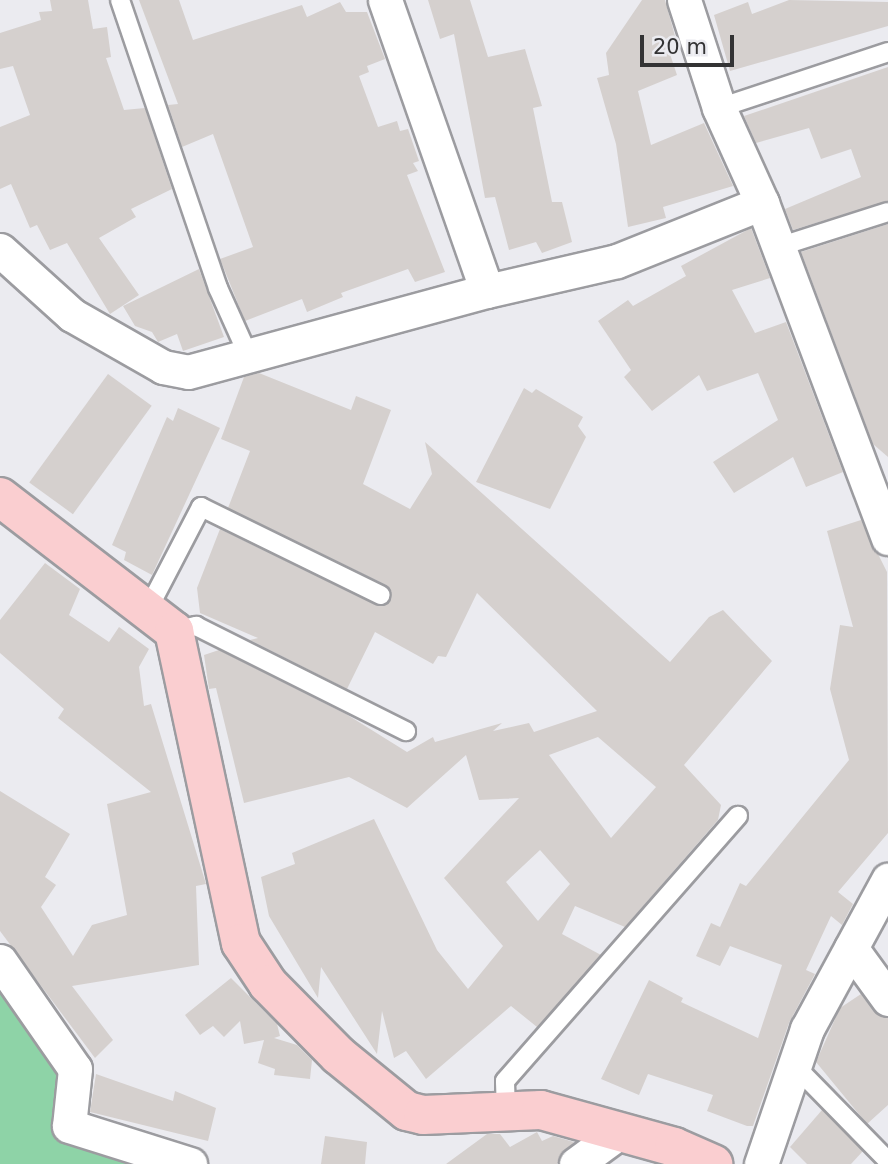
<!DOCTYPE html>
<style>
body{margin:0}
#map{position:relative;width:888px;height:1164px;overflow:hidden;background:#ebebf0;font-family:"DejaVu Sans",sans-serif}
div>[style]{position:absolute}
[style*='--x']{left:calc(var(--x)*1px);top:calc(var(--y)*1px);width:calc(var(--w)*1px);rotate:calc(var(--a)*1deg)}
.green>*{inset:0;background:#8ed3a7}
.building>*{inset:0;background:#d5d0ce;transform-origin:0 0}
.roads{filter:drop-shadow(2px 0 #9c9ca0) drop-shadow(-2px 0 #9c9ca0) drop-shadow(0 2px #9c9ca0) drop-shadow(0 -2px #9c9ca0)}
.lane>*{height:18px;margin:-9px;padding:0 9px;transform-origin:9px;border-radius:9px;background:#fff}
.street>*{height:33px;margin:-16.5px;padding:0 16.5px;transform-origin:16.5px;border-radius:16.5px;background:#fff}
.secondary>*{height:38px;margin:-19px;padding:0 19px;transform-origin:19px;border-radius:19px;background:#faced0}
span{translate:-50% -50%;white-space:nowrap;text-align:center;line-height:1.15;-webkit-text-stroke:5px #ebebf0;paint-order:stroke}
.scale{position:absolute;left:640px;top:35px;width:94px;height:32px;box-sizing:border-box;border:4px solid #333334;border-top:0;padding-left:9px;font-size:21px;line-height:24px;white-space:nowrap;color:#333334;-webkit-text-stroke:5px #ebebf0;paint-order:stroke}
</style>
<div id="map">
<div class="green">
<i style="clip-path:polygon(0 979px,60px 1070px,57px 1134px,159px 1164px,0 1164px)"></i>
</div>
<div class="building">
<i style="clip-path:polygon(50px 0,88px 0,93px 29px,107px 27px,111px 57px,106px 58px,124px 110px,145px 108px,172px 189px,131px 209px,136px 217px,99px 238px,139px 295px,110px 314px,67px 243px,50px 250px,37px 225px,30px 228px,11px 184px,0 189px,0 127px,30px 115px,13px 66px,0 69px,0 33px,41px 20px,39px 12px,52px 11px)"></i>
<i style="clip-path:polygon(139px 0,179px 0,193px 40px,302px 5px,307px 17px,340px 2px,346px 12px,367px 12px,385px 59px,367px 66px,369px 72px,359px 76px,378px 127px,397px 121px,400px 131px,408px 129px,419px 161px,413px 163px,418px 171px,407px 175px,445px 272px,415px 282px,408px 269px,341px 293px,343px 297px,307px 312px,302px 299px,245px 321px,220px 259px,253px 247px,213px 134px,182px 147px,168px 105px,178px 104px)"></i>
<i style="clip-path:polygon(428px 0,470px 0,488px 57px,525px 49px,542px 106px,533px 108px,552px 202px,562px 202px,572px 242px,542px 253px,536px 242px,509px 250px,495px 197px,485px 198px,454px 34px,440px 39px)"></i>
<i style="clip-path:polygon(642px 0,665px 0,675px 36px,665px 39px,677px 75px,638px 91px,651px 145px,704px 123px,733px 186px,663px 207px,666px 218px,628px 227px,616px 144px,597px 78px,609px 75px,606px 53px)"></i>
<i style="clip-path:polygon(789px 0,888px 2px,888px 26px,730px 71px,714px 15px,748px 2px,752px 14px)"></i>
<i style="clip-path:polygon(888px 67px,888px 201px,793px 230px,785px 209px,861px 177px,851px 149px,821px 159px,809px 128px,756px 143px,744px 116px)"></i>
<i style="clip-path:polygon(888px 224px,888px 457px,873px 444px,801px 252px)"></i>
<i style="clip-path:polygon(751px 228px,770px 278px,732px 290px,755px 333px,786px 322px,843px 472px,806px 487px,793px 457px,734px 493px,713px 462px,778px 420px,758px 373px,707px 391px,699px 375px,652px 411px,624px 377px,631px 370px,598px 321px,628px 300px,633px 306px,686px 276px,681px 266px)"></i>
<i style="clip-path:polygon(199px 269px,224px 337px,183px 351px,177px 334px,158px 342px,152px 332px,135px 326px,123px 306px)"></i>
<i style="clip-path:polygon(evenodd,259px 373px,351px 410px,356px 396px,391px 410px,363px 484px,410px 509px,432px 474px,425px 442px,670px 662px,709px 617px,723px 610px,772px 661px,684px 765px,721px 805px,718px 820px,625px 927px,575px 906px,562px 934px,601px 955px,537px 1027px,511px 1006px,426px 1079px,406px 1051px,394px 1058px,382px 1011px,377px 1054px,321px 967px,318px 998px,269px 916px,261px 877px,295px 864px,292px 853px,374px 819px,437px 950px,468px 989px,503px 946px,444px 878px,519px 798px,479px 800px,466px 755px,407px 808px,349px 777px,244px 803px,216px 688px,209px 689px,204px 655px,219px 650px,346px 714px,407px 752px,433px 737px,435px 742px,502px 723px,493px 731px,529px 723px,534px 732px,597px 711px,477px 593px,446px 657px,438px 656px,433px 664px,375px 632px,347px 689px,250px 640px,258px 638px,200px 613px,197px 588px,220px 529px,376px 605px,391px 599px,386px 585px,228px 508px,250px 451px,221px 439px,244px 377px,259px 373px,598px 737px,656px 787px,611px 838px,549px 755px,598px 737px,259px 373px,540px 850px,570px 884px,538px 921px,506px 882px,540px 850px)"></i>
<i style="left:108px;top:374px;width:54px;height:134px;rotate:36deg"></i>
<i style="clip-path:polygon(524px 388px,532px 393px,536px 389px,583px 417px,578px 426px,586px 437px,550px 509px,476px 482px)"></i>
<i style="clip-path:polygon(178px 408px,220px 428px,152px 575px,124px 560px,126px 552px,112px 545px,167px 417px,173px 421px)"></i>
<i style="clip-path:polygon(861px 520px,887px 572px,888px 833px,838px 892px,853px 904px,842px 925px,831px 916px,806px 970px,815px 974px,789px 1023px,753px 1126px,747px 1126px,707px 1111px,713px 1095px,648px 1074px,639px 1095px,601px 1079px,649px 980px,683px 998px,681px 1002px,758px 1038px,782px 965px,730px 946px,720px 966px,696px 956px,711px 923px,720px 927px,740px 883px,746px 886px,849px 760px,830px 689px,840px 625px,853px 627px,827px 531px)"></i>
<i style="clip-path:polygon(45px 563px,80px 589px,69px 615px,109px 642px,119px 627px,149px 649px,139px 667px,144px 706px,151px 704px,206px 884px,196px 886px,199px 965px,72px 986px,113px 1040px,95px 1058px,0 931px,0 791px,70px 834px,45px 877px,56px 885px,41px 907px,73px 956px,92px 925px,127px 915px,107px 804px,151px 792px,58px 718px,64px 709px,0 653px,0 620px)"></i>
<i style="clip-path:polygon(231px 978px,277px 1024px,280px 1036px,274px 1038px,297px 1045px,312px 1060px,310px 1079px,274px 1075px,275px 1069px,258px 1063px,264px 1040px,244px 1044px,240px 1021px,224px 1037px,213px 1026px,200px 1035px,185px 1015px)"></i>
<i style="clip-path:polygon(861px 994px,873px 1011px,888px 1018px,888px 1105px,867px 1124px,816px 1062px,840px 1008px)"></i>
<i style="clip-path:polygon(96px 1074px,173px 1101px,175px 1091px,216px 1108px,208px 1141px,90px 1112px)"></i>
<i style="clip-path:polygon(822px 1110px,863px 1151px,851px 1164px,807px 1164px,790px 1147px)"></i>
<i style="clip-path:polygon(537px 1132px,542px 1141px,553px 1136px,574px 1142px,557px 1164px,446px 1164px,487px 1134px,500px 1134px,510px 1147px)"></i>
<i style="clip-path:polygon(325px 1136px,367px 1142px,365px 1164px,321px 1164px)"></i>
</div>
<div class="roads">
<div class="lane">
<i style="--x:120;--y:0;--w:304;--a:71.2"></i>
<i style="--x:218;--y:288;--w:76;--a:65.8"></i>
<i style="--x:719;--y:108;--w:178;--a:-18.3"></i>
<i style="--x:778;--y:247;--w:115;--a:-17.7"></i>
<i style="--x:148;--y:609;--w:115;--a:-62.5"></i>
<i style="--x:201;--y:507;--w:200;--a:26.1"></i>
<i style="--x:174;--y:631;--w:23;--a:-13"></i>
<i style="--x:196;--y:626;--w:235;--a:26.6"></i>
<i style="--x:795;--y:1066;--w:133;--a:45.6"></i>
<i style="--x:506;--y:1111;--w:30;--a:-92"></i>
<i style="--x:505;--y:1081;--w:353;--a:-48.7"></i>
</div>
<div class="street">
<i style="--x:385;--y:0;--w:308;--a:70.7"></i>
<i style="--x:684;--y:0;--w:114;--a:72"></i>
<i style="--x:719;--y:108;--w:104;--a:65.6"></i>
<i style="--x:762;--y:203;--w:358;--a:69.4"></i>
<i style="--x:0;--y:250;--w:97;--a:42.1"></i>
<i style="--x:72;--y:315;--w:105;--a:29.7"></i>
<i style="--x:163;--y:367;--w:25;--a:11"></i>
<i style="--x:188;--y:372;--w:310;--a:-15.2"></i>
<i style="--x:487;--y:291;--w:133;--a:-13"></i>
<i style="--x:617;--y:261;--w:156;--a:-21.8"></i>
<i style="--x:851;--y:948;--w:63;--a:54"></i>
<i style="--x:0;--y:961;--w:131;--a:55.2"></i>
<i style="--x:75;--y:1069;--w:57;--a:96"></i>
<i style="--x:69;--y:1126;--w:127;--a:17.4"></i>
<i style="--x:576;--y:1164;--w:56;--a:-36.3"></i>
<i style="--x:761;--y:1164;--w:143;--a:-71.2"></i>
<i style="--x:807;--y:1029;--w:170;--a:-61.5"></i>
</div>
<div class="secondary">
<i style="--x:0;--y:497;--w:220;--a:37.6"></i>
<i style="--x:174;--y:631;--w:319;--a:77.9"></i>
<i style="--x:241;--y:943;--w:49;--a:56.6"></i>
<i style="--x:268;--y:984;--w:100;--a:45.4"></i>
<i style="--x:338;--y:1055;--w:89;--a:39.1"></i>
<i style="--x:407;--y:1111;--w:16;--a:14"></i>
<i style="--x:423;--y:1115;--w:118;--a:-2.4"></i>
<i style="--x:541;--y:1110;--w:138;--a:15.5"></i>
<i style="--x:674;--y:1147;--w:43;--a:23.6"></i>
</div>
</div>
<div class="scale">20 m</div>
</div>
